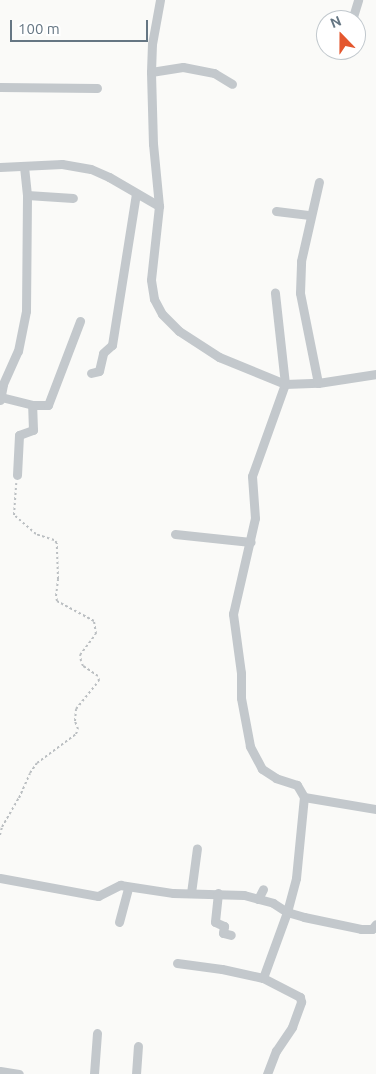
<!DOCTYPE html>
<style>
body{margin:0}
#map{position:relative;width:376px;height:1074px;overflow:hidden;background:#fafaf8;font-family:Ubuntu,sans-serif}
div>[style]{position:absolute}
[style*='--x']{left:calc(var(--x)*1px);top:calc(var(--y)*1px);width:calc(var(--w)*1px);rotate:calc(var(--a)*1deg)}
.path>*{height:2px;margin-top:-1px;transform-origin:0;background:repeating-linear-gradient(90deg,#bbbfc2 0 2.5px,transparent 0 5px)}
.minor>*{height:9px;margin:-4.5px;padding:0 4.5px;transform-origin:4.5px;border-radius:4.5px;background:#c3c8cc}
span{translate:-50% -50%;white-space:nowrap;text-align:center;line-height:1.15;-webkit-text-stroke:5px #fff;paint-order:stroke}
.north{position:absolute;left:316px;top:10px;width:50px;height:50px;box-sizing:border-box;background:#fff;border:1px solid #c1c8cd;border-radius:50%;rotate:338deg;font-size:14px;font-weight:700;line-height:20px;text-align:center;color:#657683}
.north::after{content:'';display:block;margin:auto;width:18px;height:22px;background:#e4572e;clip-path:polygon(50% 0,100% 100%,50% 72%,0 100%)}
.scale{position:absolute;left:10px;top:20px;width:138px;height:22px;box-sizing:border-box;border:2px solid #657683;border-top:0;padding-left:6px;font-size:15px;line-height:18px;white-space:nowrap;color:#657683;-webkit-text-stroke:4px #fff;paint-order:stroke}
</style>
<div id="map">
<div class="path">
<i style="--x:0;--y:835;--w:8;--a:-76"></i>
<i style="--x:2;--y:827;--w:34;--a:-60"></i>
<i style="--x:19;--y:798;--w:27;--a:-66"></i>
<i style="--x:30;--y:773;--w:12;--a:-55"></i>
<i style="--x:37;--y:763;--w:49;--a:-36.6"></i>
<i style="--x:76;--y:734;--w:5;--a:-68"></i>
<i style="--x:78;--y:729;--w:9;--a:-111"></i>
<i style="--x:75;--y:721;--w:12;--a:-85"></i>
<i style="--x:76;--y:709;--w:36;--a:-51"></i>
<i style="--x:99;--y:681;--w:5;--a:-101"></i>
<i style="--x:98;--y:676;--w:18;--a:-146"></i>
<i style="--x:83;--y:666;--w:5;--a:-112"></i>
<i style="--x:81;--y:661;--w:6;--a:-99"></i>
<i style="--x:80;--y:655;--w:26;--a:-53"></i>
<i style="--x:96;--y:634;--w:13;--a:-99"></i>
<i style="--x:94;--y:621;--w:42;--a:-151.6"></i>
<i style="--x:57;--y:601;--w:5;--a:-101"></i>
<i style="--x:56;--y:596;--w:17;--a:-83"></i>
<i style="--x:58;--y:579;--w:36;--a:-92"></i>
<i style="--x:57;--y:543;--w:4;--a:-135"></i>
<i style="--x:54;--y:540;--w:19;--a:-162"></i>
<i style="--x:36;--y:534;--w:29;--a:-139"></i>
<i style="--x:14;--y:515;--w:32;--a:-86"></i>
</div>
<div class="minor">
<i style="--x:352;--y:20;--w:21;--a:-73"></i>
<i style="--x:151;--y:72;--w:32;--a:-9"></i>
<i style="--x:183;--y:67;--w:32;--a:11"></i>
<i style="--x:214;--y:73;--w:21;--a:31"></i>
<i style="--x:0;--y:87;--w:97;--a:0.6"></i>
<i style="--x:0;--y:167;--w:62;--a:-2.8"></i>
<i style="--x:62;--y:164;--w:29;--a:10"></i>
<i style="--x:91;--y:169;--w:20;--a:24"></i>
<i style="--x:109;--y:177;--w:58;--a:30.1"></i>
<i style="--x:159;--y:206;--w:74;--a:96.2"></i>
<i style="--x:151;--y:280;--w:19;--a:81"></i>
<i style="--x:154;--y:299;--w:17;--a:62"></i>
<i style="--x:162;--y:314;--w:24;--a:45"></i>
<i style="--x:179;--y:331;--w:48;--a:33"></i>
<i style="--x:219;--y:357;--w:71;--a:22.2"></i>
<i style="--x:285;--y:384;--w:33;--a:-2"></i>
<i style="--x:318;--y:383;--w:59;--a:-8.8"></i>
<i style="--x:27;--y:195;--w:46;--a:3.7"></i>
<i style="--x:159;--y:206;--w:62;--a:-95.5"></i>
<i style="--x:153;--y:144;--w:72;--a:-91.6"></i>
<i style="--x:151;--y:72;--w:28;--a:-88"></i>
<i style="--x:152;--y:44;--w:45;--a:-79.7"></i>
<i style="--x:276;--y:211;--w:34;--a:7"></i>
<i style="--x:91;--y:373;--w:8;--a:-14"></i>
<i style="--x:99;--y:371;--w:18;--a:-77"></i>
<i style="--x:103;--y:353;--w:12;--a:-42"></i>
<i style="--x:112;--y:345;--w:153;--a:-81"></i>
<i style="--x:318;--y:383;--w:92;--a:-101.3"></i>
<i style="--x:300;--y:293;--w:32;--a:-88"></i>
<i style="--x:301;--y:261;--w:81;--a:-77.2"></i>
<i style="--x:1;--y:397;--w:32;--a:14"></i>
<i style="--x:32;--y:405;--w:16;--a:0"></i>
<i style="--x:48;--y:405;--w:90;--a:-69.1"></i>
<i style="--x:0;--y:400;--w:16;--a:-79"></i>
<i style="--x:3;--y:384;--w:36;--a:-66"></i>
<i style="--x:18;--y:351;--w:41;--a:-78.7"></i>
<i style="--x:26;--y:311;--w:116;--a:-89.5"></i>
<i style="--x:27;--y:195;--w:29;--a:-96"></i>
<i style="--x:17;--y:475;--w:40;--a:-87.1"></i>
<i style="--x:19;--y:435;--w:15;--a:-20"></i>
<i style="--x:33;--y:430;--w:25;--a:-92"></i>
<i style="--x:175;--y:534;--w:76;--a:6"></i>
<i style="--x:304;--y:797;--w:73;--a:9.5"></i>
<i style="--x:0;--y:878;--w:100;--a:10.4"></i>
<i style="--x:98;--y:896;--w:25;--a:-27"></i>
<i style="--x:120;--y:885;--w:54;--a:8.6"></i>
<i style="--x:173;--y:893;--w:71;--a:1.6"></i>
<i style="--x:244;--y:895;--w:30;--a:15"></i>
<i style="--x:273;--y:903;--w:17;--a:33"></i>
<i style="--x:287;--y:912;--w:18;--a:16"></i>
<i style="--x:304;--y:917;--w:58;--a:11.9"></i>
<i style="--x:361;--y:929;--w:11;--a:0"></i>
<i style="--x:372;--y:929;--w:6;--a:-51"></i>
<i style="--x:191;--y:893;--w:45;--a:-82.4"></i>
<i style="--x:218;--y:893;--w:29;--a:96"></i>
<i style="--x:215;--y:922;--w:10;--a:24"></i>
<i style="--x:224;--y:926;--w:7;--a:98"></i>
<i style="--x:223;--y:933;--w:8;--a:14"></i>
<i style="--x:258;--y:899;--w:11;--a:-63"></i>
<i style="--x:119;--y:922;--w:35;--a:-75"></i>
<i style="--x:177;--y:963;--w:45;--a:7.6"></i>
<i style="--x:222;--y:969;--w:42;--a:12.4"></i>
<i style="--x:0;--y:1071;--w:19;--a:9"></i>
<i style="--x:94;--y:1074;--w:41;--a:-85.8"></i>
<i style="--x:136;--y:1074;--w:28;--a:-86"></i>
<i style="--x:267;--y:1074;--w:25;--a:-69"></i>
<i style="--x:276;--y:1051;--w:29;--a:-56"></i>
<i style="--x:292;--y:1027;--w:27;--a:-70"></i>
<i style="--x:301;--y:1002;--w:5;--a:-101"></i>
<i style="--x:300;--y:997;--w:42;--a:-152.8"></i>
<i style="--x:263;--y:978;--w:70;--a:-70"></i>
<i style="--x:287;--y:912;--w:35;--a:-75"></i>
<i style="--x:296;--y:878;--w:81;--a:-84.4"></i>
<i style="--x:304;--y:797;--w:14;--a:-120"></i>
<i style="--x:297;--y:785;--w:22;--a:-162"></i>
<i style="--x:276;--y:778;--w:17;--a:-147"></i>
<i style="--x:262;--y:769;--w:26;--a:-118"></i>
<i style="--x:250;--y:746;--w:49;--a:-100.6"></i>
<i style="--x:241;--y:698;--w:25;--a:-90"></i>
<i style="--x:241;--y:673;--w:60;--a:-97.7"></i>
<i style="--x:233;--y:614;--w:98;--a:-77.1"></i>
<i style="--x:255;--y:518;--w:42;--a:-94.1"></i>
<i style="--x:252;--y:476;--w:98;--a:-70.3"></i>
<i style="--x:285;--y:384;--w:92;--a:-96.3"></i>
</div>
<div class="north">N</div>
<div class="scale">100 m</div>
</div>
